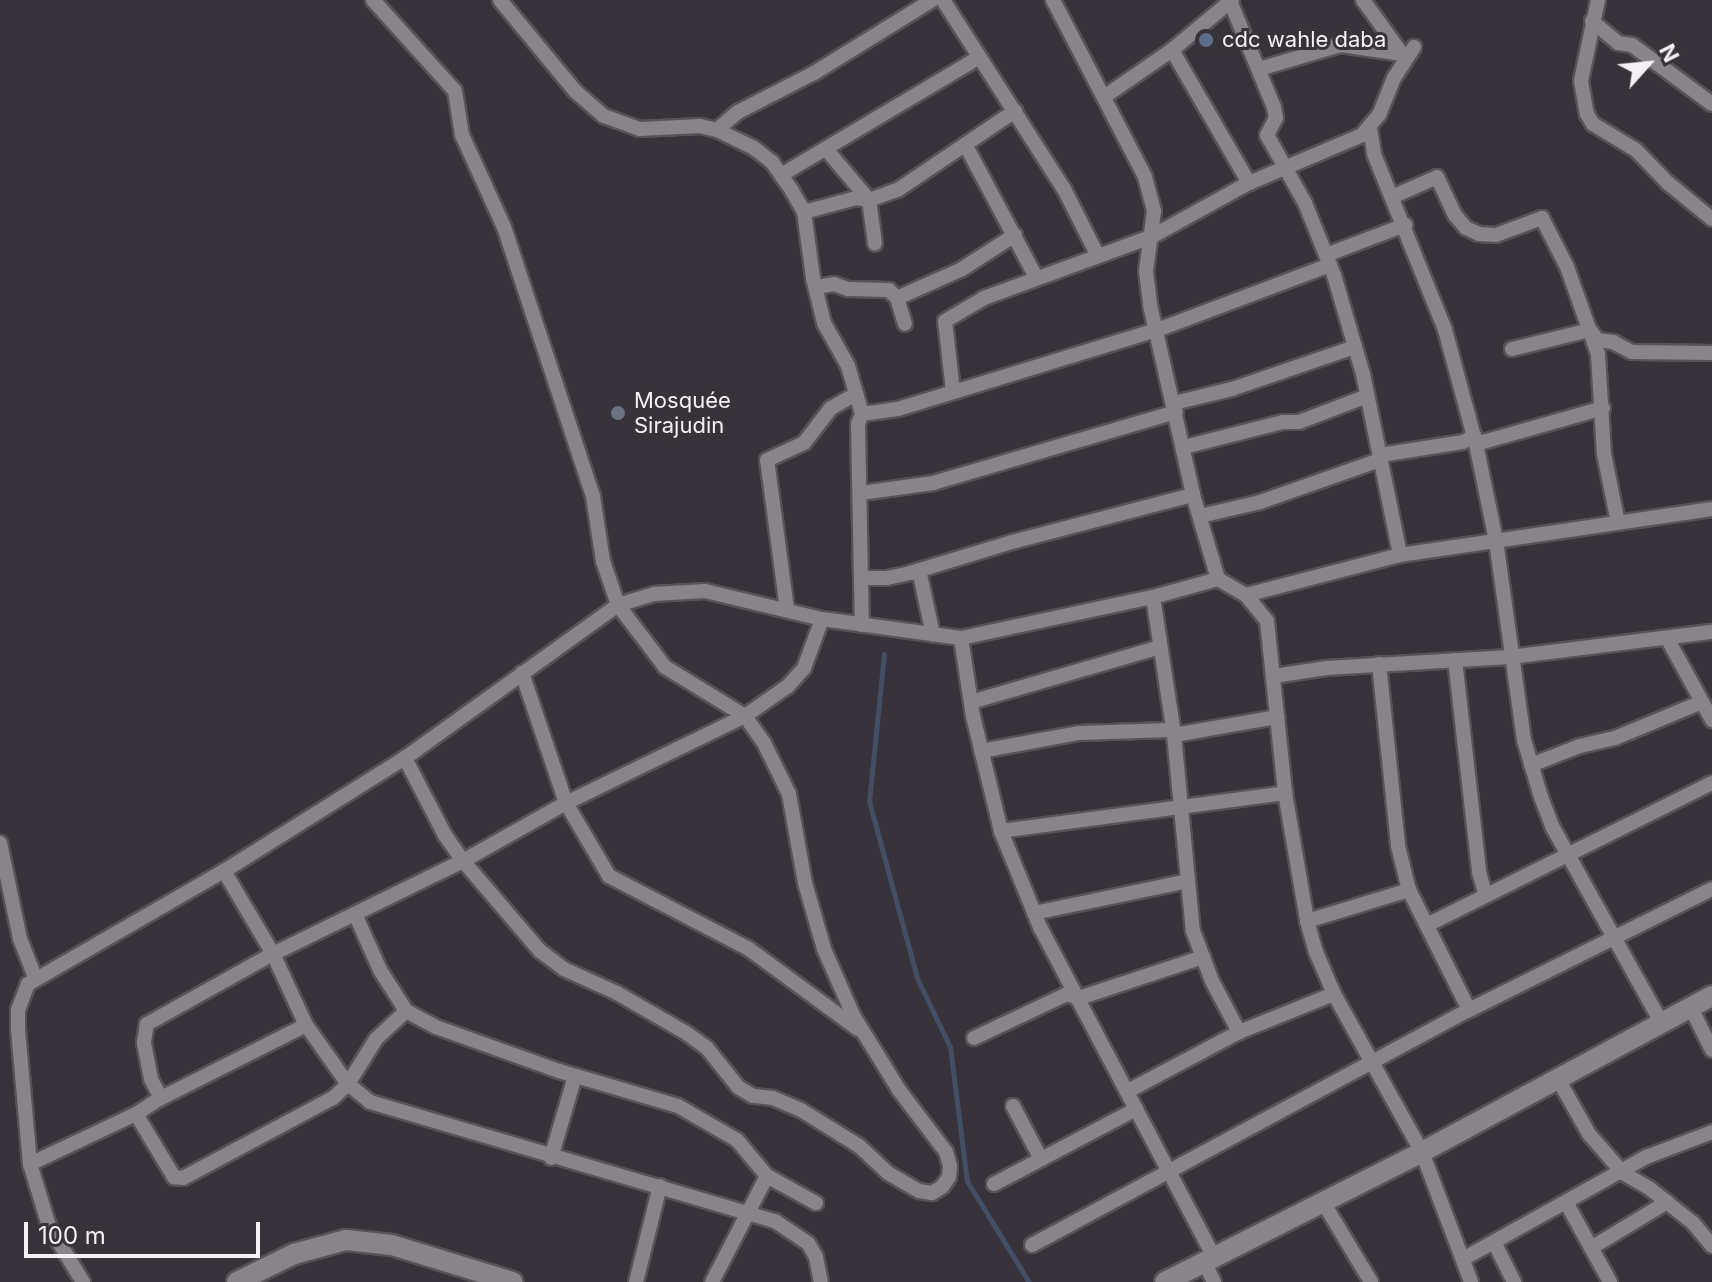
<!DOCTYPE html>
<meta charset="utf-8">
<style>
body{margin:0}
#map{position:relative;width:1712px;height:1282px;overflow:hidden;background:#373239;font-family:Inter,sans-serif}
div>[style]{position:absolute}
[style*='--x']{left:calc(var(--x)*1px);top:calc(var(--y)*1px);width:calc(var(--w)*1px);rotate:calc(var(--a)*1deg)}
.stream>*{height:5px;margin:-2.5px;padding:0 2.5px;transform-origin:2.5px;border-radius:2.5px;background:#434e65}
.roads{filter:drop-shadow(2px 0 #565257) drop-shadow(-2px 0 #565257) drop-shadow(0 2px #565257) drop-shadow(0 -2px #565257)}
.street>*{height:14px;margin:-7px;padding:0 7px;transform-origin:7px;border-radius:7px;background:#89838a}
.secondary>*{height:20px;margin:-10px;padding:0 10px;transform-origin:10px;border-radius:10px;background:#89838a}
.dots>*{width:22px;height:22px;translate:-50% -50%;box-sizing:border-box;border:4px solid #373239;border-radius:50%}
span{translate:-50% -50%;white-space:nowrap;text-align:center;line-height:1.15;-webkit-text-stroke:6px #373239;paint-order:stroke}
.poi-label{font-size:22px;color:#f4f0f5}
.left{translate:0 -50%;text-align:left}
.north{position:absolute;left:1608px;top:24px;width:80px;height:80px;-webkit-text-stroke:6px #373239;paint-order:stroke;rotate:63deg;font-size:22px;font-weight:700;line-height:32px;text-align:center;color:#f4f0f5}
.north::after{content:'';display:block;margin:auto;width:28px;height:36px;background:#f4f0f5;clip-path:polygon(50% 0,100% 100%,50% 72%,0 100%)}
.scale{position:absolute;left:24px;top:1222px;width:236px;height:36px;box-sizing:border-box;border:4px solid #f4f0f5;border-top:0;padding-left:10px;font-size:24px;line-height:28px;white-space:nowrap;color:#f4f0f5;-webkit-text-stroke:6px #373239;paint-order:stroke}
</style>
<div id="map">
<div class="stream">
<i style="--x:884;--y:654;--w:148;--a:95.8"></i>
<i style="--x:869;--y:801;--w:183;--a:74.8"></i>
<i style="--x:917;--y:978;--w:76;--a:64.4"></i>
<i style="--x:950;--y:1047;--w:135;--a:82.8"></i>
<i style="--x:967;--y:1181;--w:119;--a:58.5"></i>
</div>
<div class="roads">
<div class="street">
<i style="--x:373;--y:0;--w:122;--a:48"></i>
<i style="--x:455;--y:91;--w:45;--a:81"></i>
<i style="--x:462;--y:135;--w:101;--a:65.5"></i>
<i style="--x:504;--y:227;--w:283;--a:71.7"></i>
<i style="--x:593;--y:496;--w:66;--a:81.3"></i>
<i style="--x:603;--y:561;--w:46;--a:71.2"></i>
<i style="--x:618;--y:605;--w:78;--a:52.8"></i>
<i style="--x:665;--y:667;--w:94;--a:31.5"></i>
<i style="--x:745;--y:716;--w:33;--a:55"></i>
<i style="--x:764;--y:743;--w:57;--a:63.9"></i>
<i style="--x:789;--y:794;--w:90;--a:79.8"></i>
<i style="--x:805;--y:883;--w:69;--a:73.9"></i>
<i style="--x:824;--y:949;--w:74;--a:66.2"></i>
<i style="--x:854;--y:1017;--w:86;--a:58.3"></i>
<i style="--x:899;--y:1090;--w:78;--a:52.8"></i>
<i style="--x:946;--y:1152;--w:15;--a:74"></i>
<i style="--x:950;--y:1166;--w:11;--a:95"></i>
<i style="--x:949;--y:1177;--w:12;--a:125"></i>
<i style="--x:942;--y:1187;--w:12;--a:149"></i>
<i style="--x:932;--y:1193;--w:13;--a:-171"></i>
<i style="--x:919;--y:1191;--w:36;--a:-150"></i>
<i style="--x:888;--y:1173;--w:40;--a:-137"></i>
<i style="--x:859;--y:1146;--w:68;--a:-148.2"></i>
<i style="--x:801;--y:1110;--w:30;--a:-157"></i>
<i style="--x:773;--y:1098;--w:20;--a:-174"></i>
<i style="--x:753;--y:1096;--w:17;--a:-149"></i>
<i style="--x:738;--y:1087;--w:50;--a:-128.5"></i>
<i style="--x:707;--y:1048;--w:24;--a:-144"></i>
<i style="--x:688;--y:1034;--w:82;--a:-150"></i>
<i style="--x:617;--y:993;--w:58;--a:-155.6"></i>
<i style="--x:564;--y:969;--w:30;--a:-143"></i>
<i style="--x:540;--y:951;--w:118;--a:-130.5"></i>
<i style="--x:463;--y:861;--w:32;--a:-125"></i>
<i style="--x:445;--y:835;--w:87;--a:-117.5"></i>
<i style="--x:500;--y:0;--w:118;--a:50.5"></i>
<i style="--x:575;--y:91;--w:38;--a:41"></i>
<i style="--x:604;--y:116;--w:38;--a:20"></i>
<i style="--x:640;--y:129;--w:60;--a:-2.9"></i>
<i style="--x:700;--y:126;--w:17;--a:13"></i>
<i style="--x:717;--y:130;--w:41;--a:25.9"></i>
<i style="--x:754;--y:148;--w:23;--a:38"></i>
<i style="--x:772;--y:162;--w:35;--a:55"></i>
<i style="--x:792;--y:191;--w:24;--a:60"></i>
<i style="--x:804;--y:212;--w:67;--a:82.2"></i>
<i style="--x:813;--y:278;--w:46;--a:76.3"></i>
<i style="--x:824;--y:323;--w:49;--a:60.8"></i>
<i style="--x:848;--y:366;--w:50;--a:73.7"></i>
<i style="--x:862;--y:414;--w:11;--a:112"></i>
<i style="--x:858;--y:424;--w:201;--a:88.9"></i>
<i style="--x:943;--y:0;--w:224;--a:57.4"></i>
<i style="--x:1064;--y:189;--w:73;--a:63.1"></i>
<i style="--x:1053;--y:0;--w:199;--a:62.5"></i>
<i style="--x:1145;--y:177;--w:35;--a:75"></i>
<i style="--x:1154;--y:211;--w:61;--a:97.6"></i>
<i style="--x:1146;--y:271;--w:34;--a:83"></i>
<i style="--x:1150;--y:305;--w:195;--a:77.2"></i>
<i style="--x:1193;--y:495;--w:88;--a:73.4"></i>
<i style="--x:1363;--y:0;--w:67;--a:54.2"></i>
<i style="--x:1598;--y:0;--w:83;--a:101.9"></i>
<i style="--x:1581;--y:81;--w:34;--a:80"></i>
<i style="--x:1587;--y:114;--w:12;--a:59"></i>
<i style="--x:1593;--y:124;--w:50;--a:31.2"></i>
<i style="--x:1636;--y:150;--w:46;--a:45.9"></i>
<i style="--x:1668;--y:183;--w:57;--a:39.3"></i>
<i style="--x:1230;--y:1;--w:115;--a:67.5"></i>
<i style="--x:1274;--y:107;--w:11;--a:80"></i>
<i style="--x:1276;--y:118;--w:19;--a:118"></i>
<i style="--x:1267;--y:135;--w:78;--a:60.8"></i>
<i style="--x:1305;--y:203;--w:78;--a:68.1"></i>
<i style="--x:1334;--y:275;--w:103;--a:73.7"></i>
<i style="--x:1363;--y:374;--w:185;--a:78.4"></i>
<i style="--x:1592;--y:21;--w:34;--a:40"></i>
<i style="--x:1618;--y:43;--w:14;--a:8"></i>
<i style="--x:1632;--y:45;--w:99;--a:36.4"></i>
<i style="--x:1172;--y:50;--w:154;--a:59.9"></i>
<i style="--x:1259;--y:69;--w:85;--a:-16.3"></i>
<i style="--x:1341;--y:45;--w:62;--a:8.4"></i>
<i style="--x:1402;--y:54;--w:6;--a:39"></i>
<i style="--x:1104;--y:97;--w:83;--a:-34.7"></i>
<i style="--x:1172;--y:50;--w:78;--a:-39.8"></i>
<i style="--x:1370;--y:128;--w:26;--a:81"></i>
<i style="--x:1374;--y:154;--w:190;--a:68"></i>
<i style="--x:1445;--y:330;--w:118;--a:74.8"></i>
<i style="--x:1476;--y:444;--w:99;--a:78.3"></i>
<i style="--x:1496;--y:541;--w:201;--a:82"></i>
<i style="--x:1524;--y:740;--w:59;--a:73.4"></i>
<i style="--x:1541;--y:797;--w:31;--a:69"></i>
<i style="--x:1552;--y:826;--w:227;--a:60.9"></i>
<i style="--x:717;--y:130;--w:28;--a:-41"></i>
<i style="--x:738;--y:112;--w:85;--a:-27.2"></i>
<i style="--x:814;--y:73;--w:139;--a:-31.7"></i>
<i style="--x:966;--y:146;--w:149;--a:61.9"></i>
<i style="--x:826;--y:149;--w:67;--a:49.9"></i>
<i style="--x:869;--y:200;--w:44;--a:82.2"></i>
<i style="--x:781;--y:175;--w:231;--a:-30.7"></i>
<i style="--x:1394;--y:196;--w:47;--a:-23.8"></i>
<i style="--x:1437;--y:177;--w:42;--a:64.7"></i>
<i style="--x:1455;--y:215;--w:17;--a:50"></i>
<i style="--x:1466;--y:228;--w:14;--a:25"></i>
<i style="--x:1479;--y:234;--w:17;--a:3"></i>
<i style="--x:1496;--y:235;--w:49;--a:-20.3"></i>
<i style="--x:1542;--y:218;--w:55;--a:63"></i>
<i style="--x:1567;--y:267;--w:92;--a:70.4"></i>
<i style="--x:1598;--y:354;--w:100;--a:86.6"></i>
<i style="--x:1604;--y:454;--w:70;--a:78.5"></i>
<i style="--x:804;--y:212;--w:54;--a:-15.1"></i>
<i style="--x:856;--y:198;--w:13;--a:9"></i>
<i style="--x:869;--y:200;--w:32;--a:-20"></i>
<i style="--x:899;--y:189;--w:140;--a:-33.9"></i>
<i style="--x:1326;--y:255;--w:85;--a:-20.8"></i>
<i style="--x:816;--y:287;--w:18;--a:-9"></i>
<i style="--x:834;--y:284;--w:15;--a:20"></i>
<i style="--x:848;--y:289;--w:41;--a:1.4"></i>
<i style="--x:889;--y:290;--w:11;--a:45"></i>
<i style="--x:897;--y:298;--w:27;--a:73"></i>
<i style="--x:897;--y:298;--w:71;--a:-24"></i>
<i style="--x:962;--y:269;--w:63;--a:-32.7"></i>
<i style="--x:1512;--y:349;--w:80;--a:-13.7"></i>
<i style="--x:1590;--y:330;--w:12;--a:55"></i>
<i style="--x:1597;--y:340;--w:16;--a:7"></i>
<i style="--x:1613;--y:342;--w:21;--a:28"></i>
<i style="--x:1632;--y:352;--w:80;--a:0.7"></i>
<i style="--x:953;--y:391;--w:70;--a:-96.5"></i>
<i style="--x:945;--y:321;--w:45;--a:-30.5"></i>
<i style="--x:984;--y:298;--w:178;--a:-20.1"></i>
<i style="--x:1151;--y:237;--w:112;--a:-28.9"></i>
<i style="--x:1249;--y:183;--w:123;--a:-23"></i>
<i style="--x:1362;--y:135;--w:26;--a:-50"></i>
<i style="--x:1379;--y:115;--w:40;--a:-68"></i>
<i style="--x:1394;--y:78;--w:37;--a:-57"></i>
<i style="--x:1174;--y:403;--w:60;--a:-13.6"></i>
<i style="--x:1232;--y:389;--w:130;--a:-18.9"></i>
<i style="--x:862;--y:414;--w:36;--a:-8"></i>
<i style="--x:898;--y:409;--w:271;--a:-17"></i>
<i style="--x:1157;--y:330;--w:185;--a:-20.6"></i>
<i style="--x:1476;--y:444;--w:132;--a:-15.8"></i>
<i style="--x:1184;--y:447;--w:102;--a:-14.2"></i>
<i style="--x:1283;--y:422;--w:16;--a:0"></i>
<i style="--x:1299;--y:422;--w:73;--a:-20.9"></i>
<i style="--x:1380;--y:455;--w:84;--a:-8.9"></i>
<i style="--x:1463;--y:442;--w:13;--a:-29"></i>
<i style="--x:861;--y:493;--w:73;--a:-7.9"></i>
<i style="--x:933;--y:483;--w:253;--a:-16.3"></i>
<i style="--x:1200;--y:516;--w:62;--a:-13.1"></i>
<i style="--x:1260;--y:502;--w:127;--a:-19.3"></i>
<i style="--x:919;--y:570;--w:66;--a:77.8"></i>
<i style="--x:861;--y:578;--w:26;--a:0"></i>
<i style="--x:887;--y:578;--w:24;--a:-12"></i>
<i style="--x:910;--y:573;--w:107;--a:-16.9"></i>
<i style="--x:1012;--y:542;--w:187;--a:-14.6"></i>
<i style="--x:1246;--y:595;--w:33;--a:51"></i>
<i style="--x:1267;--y:621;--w:173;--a:84"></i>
<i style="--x:1285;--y:793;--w:130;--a:80.2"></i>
<i style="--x:1307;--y:921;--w:32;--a:74"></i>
<i style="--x:1316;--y:952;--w:46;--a:66.8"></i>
<i style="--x:1334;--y:994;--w:181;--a:60.9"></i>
<i style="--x:1422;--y:1152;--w:139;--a:69.3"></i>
<i style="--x:1153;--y:597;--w:140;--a:81.3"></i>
<i style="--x:1174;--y:735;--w:197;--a:84.5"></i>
<i style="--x:1193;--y:931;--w:53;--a:69.2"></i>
<i style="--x:1212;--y:981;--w:58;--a:62.1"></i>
<i style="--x:787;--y:609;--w:150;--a:-97.6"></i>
<i style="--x:767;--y:460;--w:41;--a:-24.7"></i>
<i style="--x:804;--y:443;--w:44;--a:-52.4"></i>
<i style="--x:831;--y:408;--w:29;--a:-29"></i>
<i style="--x:961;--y:638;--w:79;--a:81.3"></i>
<i style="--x:973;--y:716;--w:118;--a:76.3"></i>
<i style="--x:1001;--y:831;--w:104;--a:67.9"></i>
<i style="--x:1040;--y:927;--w:373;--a:62.2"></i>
<i style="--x:1667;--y:638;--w:94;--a:61.2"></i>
<i style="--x:1455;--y:660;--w:213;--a:83.5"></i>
<i style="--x:1479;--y:872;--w:22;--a:74"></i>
<i style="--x:1379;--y:664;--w:183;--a:84"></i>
<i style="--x:1398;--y:846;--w:45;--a:76"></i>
<i style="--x:1409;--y:890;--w:134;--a:63.4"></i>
<i style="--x:522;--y:673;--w:137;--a:71.3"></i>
<i style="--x:566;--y:803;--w:85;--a:59.5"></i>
<i style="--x:609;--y:876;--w:158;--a:27.5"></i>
<i style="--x:749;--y:949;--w:135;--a:36.3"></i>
<i style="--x:1274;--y:676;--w:53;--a:-8.7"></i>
<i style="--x:1326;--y:668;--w:184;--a:-3.4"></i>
<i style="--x:1510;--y:657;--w:204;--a:-7.1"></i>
<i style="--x:971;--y:702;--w:197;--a:-16.2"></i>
<i style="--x:981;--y:751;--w:100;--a:-10.4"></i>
<i style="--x:1079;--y:733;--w:91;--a:-1.9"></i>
<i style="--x:1170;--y:730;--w:6;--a:51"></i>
<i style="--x:1174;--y:735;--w:105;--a:-9.9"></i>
<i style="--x:1531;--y:765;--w:53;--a:-21.2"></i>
<i style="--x:1580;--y:746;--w:36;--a:-13"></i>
<i style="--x:1615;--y:738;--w:94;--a:-22.5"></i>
<i style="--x:1001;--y:831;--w:287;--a:-7.6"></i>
<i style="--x:0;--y:843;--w:98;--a:78.2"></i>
<i style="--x:20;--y:939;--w:41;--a:68.5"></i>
<i style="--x:224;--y:871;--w:96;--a:59.4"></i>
<i style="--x:273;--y:954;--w:78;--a:65.1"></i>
<i style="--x:306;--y:1025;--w:72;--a:54.6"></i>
<i style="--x:348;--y:1084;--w:28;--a:39"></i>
<i style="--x:370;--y:1102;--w:422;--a:16.4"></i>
<i style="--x:775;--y:1221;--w:40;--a:34"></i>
<i style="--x:808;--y:1243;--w:16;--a:60"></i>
<i style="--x:816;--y:1257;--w:25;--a:79"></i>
<i style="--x:1034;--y:913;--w:157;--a:-11.7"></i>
<i style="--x:355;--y:914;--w:61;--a:65.9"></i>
<i style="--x:380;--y:970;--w:49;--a:57.6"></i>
<i style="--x:406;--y:1011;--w:34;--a:28"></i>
<i style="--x:436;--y:1027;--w:131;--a:19.7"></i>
<i style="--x:559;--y:1071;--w:124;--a:16.4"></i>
<i style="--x:678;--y:1106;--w:68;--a:30"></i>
<i style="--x:737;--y:1140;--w:47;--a:50.2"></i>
<i style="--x:767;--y:1176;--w:119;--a:117.4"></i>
<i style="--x:1307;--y:921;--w:107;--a:-16.9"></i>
<i style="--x:1427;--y:925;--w:318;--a:-26.5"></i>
<i style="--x:1691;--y:1008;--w:47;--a:63.4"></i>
<i style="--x:974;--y:1038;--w:103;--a:-25.3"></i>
<i style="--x:1067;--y:994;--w:13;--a:18"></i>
<i style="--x:1079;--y:998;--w:131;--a:-18.3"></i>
<i style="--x:1558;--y:1079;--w:63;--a:60.6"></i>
<i style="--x:1589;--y:1134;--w:52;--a:48.9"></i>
<i style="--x:1623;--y:1173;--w:30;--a:30"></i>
<i style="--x:1649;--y:1188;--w:56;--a:38.5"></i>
<i style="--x:1693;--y:1223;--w:30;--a:50"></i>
<i style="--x:1128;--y:1091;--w:126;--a:-28"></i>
<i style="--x:1239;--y:1032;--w:102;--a:-21.8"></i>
<i style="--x:161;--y:1098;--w:21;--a:-118"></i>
<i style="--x:151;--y:1079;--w:38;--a:-101"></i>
<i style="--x:144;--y:1042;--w:18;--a:-81"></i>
<i style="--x:147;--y:1024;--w:144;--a:-29.1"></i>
<i style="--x:273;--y:954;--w:212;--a:-26.1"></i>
<i style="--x:463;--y:861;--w:118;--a:-29.4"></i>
<i style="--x:566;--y:803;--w:199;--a:-25.9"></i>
<i style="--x:745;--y:716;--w:52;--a:-34.9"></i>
<i style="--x:788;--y:686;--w:24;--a:-48"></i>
<i style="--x:804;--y:668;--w:52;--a:-69.8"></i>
<i style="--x:1013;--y:1106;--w:60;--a:62.2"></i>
<i style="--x:136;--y:1114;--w:74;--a:58.9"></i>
<i style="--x:174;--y:1177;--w:9;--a:6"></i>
<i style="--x:183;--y:1178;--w:170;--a:-28.1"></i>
<i style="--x:333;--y:1098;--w:21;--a:-43"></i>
<i style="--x:348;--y:1084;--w:53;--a:-58.1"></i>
<i style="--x:376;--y:1039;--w:41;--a:-43"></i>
<i style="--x:551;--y:1158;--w:85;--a:-73.7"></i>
<i style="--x:30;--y:1164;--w:117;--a:-25.3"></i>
<i style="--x:136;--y:1114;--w:30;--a:-33"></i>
<i style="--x:161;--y:1098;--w:162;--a:-26.7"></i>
<i style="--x:767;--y:1176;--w:56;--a:28.9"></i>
<i style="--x:994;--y:1184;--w:161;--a:-27.8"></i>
<i style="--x:1323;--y:1202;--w:93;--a:59"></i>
<i style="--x:1567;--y:1204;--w:89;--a:61.1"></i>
<i style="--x:1494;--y:1242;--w:45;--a:63.4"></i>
<i style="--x:1032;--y:1245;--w:496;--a:-28.3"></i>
<i style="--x:1469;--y:1010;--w:271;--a:-26.5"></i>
<i style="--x:1591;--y:1248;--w:89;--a:-31.2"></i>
<i style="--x:1463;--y:1259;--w:210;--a:-29.1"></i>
<i style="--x:1646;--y:1157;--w:71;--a:-20.7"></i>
<i style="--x:1204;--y:1262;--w:22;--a:63"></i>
<i style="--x:83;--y:1282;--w:66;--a:-121.3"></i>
<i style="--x:49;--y:1226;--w:65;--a:-107"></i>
<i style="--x:30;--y:1164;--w:136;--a:-95.1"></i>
<i style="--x:18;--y:1029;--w:19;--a:-90"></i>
<i style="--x:18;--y:1010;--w:28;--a:-69"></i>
<i style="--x:28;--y:984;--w:226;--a:-30"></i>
<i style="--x:224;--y:871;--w:213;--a:-32"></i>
<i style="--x:405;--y:758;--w:262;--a:-35.7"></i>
<i style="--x:618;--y:605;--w:38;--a:-17"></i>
<i style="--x:654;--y:594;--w:51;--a:-3.4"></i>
<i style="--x:705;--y:591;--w:120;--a:13.5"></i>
<i style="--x:822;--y:619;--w:140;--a:7.8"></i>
<i style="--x:961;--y:638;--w:196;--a:-12.1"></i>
<i style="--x:1153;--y:597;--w:67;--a:-15.5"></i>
<i style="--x:1218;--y:579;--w:32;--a:30"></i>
<i style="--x:1246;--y:595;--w:159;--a:-14.6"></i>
<i style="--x:1400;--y:555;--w:315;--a:-8.4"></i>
<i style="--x:636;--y:1282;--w:99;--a:-76"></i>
</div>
<div class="secondary">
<i style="--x:237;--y:1282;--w:64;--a:-26.2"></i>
<i style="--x:294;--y:1254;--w:54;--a:-15.1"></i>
<i style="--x:346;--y:1240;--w:46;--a:6.2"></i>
<i style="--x:392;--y:1245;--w:126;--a:17.1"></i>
<i style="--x:1165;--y:1282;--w:288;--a:-26.8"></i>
<i style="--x:1422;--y:1152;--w:329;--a:-28.3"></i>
</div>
</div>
<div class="dots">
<i style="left:1206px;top:40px;background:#5c6f8a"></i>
<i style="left:618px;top:413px;background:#6b7280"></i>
</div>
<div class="poi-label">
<span class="left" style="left:1222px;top:40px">cdc wahle daba</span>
<span class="left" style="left:634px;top:413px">Mosquée<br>Sirajudin</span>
</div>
<div class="north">N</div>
<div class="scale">100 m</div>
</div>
